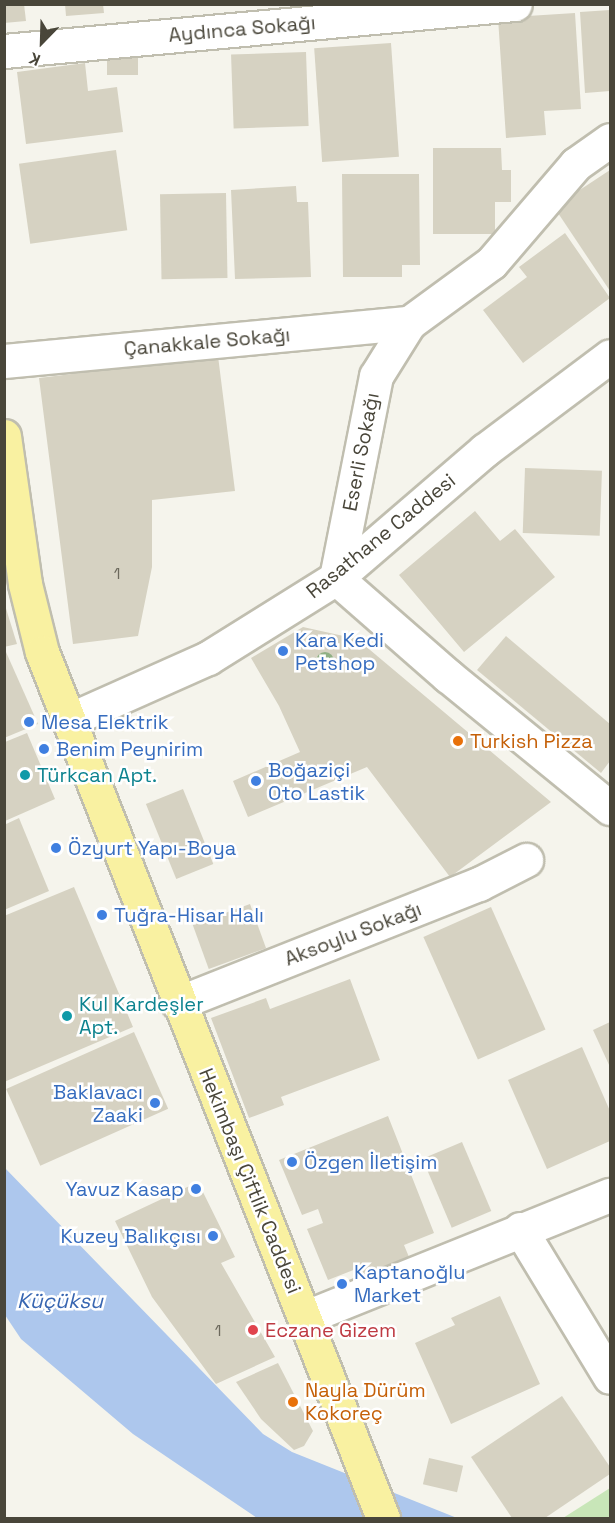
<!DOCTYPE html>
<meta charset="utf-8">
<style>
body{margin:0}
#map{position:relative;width:615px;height:1523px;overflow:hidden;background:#f5f4ec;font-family:"Space Grotesk",sans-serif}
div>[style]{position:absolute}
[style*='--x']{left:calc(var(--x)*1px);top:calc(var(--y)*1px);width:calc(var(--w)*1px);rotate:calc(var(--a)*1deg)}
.green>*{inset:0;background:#c8e6b8}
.water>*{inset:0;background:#adc7ed}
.building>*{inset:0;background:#d6d2c2;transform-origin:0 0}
.roads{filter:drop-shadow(2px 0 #c0beaf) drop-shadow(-2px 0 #c0beaf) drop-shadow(0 2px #c0beaf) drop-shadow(0 -2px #c0beaf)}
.minor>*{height:33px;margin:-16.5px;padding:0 16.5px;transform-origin:16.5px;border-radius:16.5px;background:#fff}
.major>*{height:33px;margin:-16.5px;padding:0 16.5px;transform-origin:16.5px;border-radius:16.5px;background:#f9f1a1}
.trees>*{width:18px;height:18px;margin:-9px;border-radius:50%;background:#90b084}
.dots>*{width:16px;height:16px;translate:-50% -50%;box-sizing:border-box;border:3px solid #fff;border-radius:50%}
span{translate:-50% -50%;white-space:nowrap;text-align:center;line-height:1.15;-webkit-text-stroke:5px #fff;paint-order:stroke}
.number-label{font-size:16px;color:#6c695c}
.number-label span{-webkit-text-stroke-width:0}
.street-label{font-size:20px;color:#49463a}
.shop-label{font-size:20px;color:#366cbe}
.left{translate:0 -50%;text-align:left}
.right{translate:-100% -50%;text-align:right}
.food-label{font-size:20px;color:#c56008}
.culture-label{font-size:20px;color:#0d838f}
.health-label{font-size:20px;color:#be3a42}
.water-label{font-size:21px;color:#3866b1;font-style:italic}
.frame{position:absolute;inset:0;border:6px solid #49463a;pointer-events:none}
.north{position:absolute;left:12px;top:12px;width:60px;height:60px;-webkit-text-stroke:4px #fff;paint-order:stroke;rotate:203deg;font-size:16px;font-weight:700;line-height:24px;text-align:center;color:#49463a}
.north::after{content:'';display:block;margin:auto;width:21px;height:27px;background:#49463a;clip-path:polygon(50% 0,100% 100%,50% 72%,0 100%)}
</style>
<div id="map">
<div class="green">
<i style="clip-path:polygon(610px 1488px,610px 1518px,563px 1518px)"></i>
</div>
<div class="water">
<i style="clip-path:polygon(4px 1167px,263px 1434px,292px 1452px,457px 1518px,257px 1518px,133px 1434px,21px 1339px,5px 1315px)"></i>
</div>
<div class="building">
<i style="clip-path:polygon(4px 4px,24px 4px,26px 21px,4px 23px)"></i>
<i style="clip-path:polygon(65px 4px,103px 4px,104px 13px,66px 16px)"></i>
<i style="clip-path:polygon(610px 10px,610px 91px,585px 93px,580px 12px)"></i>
<i style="clip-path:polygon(575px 13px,581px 109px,544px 111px,546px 135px,506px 138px,498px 18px)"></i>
<i style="left:391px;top:43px;width:114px;height:77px;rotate:86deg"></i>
<i style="left:306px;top:52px;width:74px;height:75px;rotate:88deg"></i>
<i style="left:107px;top:56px;width:31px;height:19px"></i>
<i style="clip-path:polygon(85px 63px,88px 91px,117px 87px,123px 132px,26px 144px,17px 72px)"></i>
<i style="clip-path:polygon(433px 148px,501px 148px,502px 170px,511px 170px,511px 202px,495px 202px,495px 234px,433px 234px)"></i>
<i style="left:116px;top:150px;width:81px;height:98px;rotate:82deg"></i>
<i style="clip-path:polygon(610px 170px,610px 291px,554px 207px)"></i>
<i style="clip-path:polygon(342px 174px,419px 174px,420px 265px,402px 265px,402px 277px,343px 277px)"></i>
<i style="clip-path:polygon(296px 186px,297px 202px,308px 202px,311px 277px,235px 279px,231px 190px)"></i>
<i style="left:226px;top:193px;width:85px;height:66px;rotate:89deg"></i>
<i style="clip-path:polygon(565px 233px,610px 298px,523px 363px,483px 310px,527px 277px,519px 267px)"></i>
<i style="clip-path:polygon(218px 356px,235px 491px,152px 500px,152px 567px,138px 636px,73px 644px,39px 378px)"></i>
<i style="left:525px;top:468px;width:77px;height:65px;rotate:2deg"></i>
<i style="clip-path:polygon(475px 511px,500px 541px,515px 529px,555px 577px,464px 652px,399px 575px)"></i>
<i style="clip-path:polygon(4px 602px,17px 644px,4px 647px)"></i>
<i style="clip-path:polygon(303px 627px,357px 639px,551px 802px,450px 877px,367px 767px,248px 817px,233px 781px,300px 752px,279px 706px,251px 658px)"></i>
<i style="clip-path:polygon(506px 636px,610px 724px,610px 761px,601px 773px,477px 670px)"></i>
<i style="clip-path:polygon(6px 652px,38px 724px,4px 738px,4px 653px)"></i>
<i style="clip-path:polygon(27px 733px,55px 799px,5px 821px,5px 742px)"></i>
<i style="left:183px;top:789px;width:81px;height:40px;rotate:68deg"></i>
<i style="clip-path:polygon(19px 818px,49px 891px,4px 910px,4px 825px)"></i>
<i style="clip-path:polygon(74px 887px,133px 1027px,4px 1082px,4px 916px)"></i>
<i style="left:250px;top:904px;width:47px;height:61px;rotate:70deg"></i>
<i style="left:491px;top:907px;width:134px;height:74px;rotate:66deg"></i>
<i style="clip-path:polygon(350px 979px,380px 1060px,281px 1097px,284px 1105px,249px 1118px,211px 1018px,266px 998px,270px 1009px)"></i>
<i style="clip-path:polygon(610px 1022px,610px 1067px,593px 1030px)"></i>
<i style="left:134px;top:1032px;width:84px;height:140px;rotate:66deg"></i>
<i style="clip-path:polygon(582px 1047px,610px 1111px,610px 1141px,547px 1169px,508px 1080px)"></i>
<i style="clip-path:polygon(388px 1116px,434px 1233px,404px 1245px,409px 1257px,359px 1277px,356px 1269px,328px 1280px,307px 1229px,323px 1223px,318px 1209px,302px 1215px,279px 1160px)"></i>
<i style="left:462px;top:1142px;width:75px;height:43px;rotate:67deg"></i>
<i style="clip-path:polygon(198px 1182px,235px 1257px,221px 1263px,275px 1357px,216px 1384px,152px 1297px,115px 1221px)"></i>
<i style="clip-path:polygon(500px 1296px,540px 1384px,451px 1424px,415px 1343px,455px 1325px,451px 1318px)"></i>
<i style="clip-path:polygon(278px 1363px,313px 1431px,304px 1446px,294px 1450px,261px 1419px,236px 1382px)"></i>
<i style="clip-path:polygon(562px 1396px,610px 1467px,610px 1474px,545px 1518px,512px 1518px,471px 1457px)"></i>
<i style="left:429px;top:1458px;width:35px;height:27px;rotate:13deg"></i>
</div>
<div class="roads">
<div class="minor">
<i style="--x:4;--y:51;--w:513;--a:-5.26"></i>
<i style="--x:610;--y:140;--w:42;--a:144.8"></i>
<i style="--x:576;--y:164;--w:130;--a:130.6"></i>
<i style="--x:491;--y:263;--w:102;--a:143.8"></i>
<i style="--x:409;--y:323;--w:62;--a:121.9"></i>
<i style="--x:376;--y:376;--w:206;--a:101.2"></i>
<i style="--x:336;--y:578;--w:149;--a:41.2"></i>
<i style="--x:448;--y:676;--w:209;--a:39.2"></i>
<i style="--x:4;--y:361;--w:407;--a:-5.4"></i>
<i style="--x:71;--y:719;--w:150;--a:-24"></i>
<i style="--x:208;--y:658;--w:151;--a:-32"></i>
<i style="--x:336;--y:578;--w:196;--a:-40.7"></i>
<i style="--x:485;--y:450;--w:156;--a:-36.9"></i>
<i style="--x:178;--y:1003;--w:324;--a:-21.6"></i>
<i style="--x:479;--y:884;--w:53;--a:-27.1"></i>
<i style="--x:520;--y:1229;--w:173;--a:58.7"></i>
<i style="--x:306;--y:1317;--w:328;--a:-21.9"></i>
</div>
<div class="major">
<i style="--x:4;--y:436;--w:149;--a:81.9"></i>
<i style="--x:25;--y:584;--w:70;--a:76"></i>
<i style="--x:42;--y:652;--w:931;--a:68.51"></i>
</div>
</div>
<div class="trees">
<i style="left:325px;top:661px"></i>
</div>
<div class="dots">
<i style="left:283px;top:651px;background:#3f7fe0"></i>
<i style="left:29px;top:722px;background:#3f7fe0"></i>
<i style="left:458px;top:741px;background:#e8710a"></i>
<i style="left:44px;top:749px;background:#3f7fe0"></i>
<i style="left:25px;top:775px;background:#0f9aa8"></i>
<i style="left:256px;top:781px;background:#3f7fe0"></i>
<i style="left:56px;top:848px;background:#3f7fe0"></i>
<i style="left:102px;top:915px;background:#3f7fe0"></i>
<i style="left:67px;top:1016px;background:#0f9aa8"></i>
<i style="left:155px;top:1103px;background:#3f7fe0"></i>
<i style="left:292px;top:1162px;background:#3f7fe0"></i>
<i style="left:196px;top:1189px;background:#3f7fe0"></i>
<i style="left:213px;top:1236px;background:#3f7fe0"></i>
<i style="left:342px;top:1284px;background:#3f7fe0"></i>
<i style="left:253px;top:1330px;background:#e0444e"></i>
<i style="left:293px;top:1402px;background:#e8710a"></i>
</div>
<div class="number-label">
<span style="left:117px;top:574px">1</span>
<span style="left:218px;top:1331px">1</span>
</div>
<div class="street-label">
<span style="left:242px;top:29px;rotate:-5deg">Aydınca Sokağı</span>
<span style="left:207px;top:342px;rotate:-5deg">Çanakkale Sokağı</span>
<span style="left:361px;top:452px;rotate:-79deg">Eserli Sokağı</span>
<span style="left:381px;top:536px;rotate:-39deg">Rasathane Caddesi</span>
<span style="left:353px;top:934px;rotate:-21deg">Aksoylu Sokağı</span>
<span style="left:250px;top:1181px;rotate:68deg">Hekimbaşı Çiftlik Caddesi</span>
</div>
<div class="shop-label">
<span class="left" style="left:295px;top:652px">Kara Kedi<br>Petshop</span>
<span class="left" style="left:41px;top:722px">Mesa Elektrik</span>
<span class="left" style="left:56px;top:749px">Benim Peynirim</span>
<span class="left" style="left:268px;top:782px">Boğaziçi<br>Oto Lastik</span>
<span class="left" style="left:68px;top:848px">Özyurt Yapı-Boya</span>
<span class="left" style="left:114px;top:915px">Tuğra-Hisar Halı</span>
<span class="right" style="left:143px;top:1104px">Baklavacı<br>Zaaki</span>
<span class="left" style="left:304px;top:1162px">Özgen İletişim</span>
<span class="right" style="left:184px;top:1189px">Yavuz Kasap</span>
<span class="right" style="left:201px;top:1236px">Kuzey Balıkçısı</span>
<span class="left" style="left:354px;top:1284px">Kaptanoğlu<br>Market</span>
</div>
<div class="food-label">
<span class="left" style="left:470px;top:741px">Turkish Pizza</span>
<span class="left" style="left:305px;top:1402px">Nayla Dürüm<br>Kokoreç</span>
</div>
<div class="culture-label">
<span class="left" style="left:37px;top:775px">Türkcan Apt.</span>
<span class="left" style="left:79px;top:1016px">Kul Kardeşler<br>Apt.</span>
</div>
<div class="health-label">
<span class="left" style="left:265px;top:1330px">Eczane Gizem</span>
</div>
<div class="water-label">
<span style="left:60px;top:1301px">Küçüksu</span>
</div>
<div class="frame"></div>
<div class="north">K</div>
</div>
